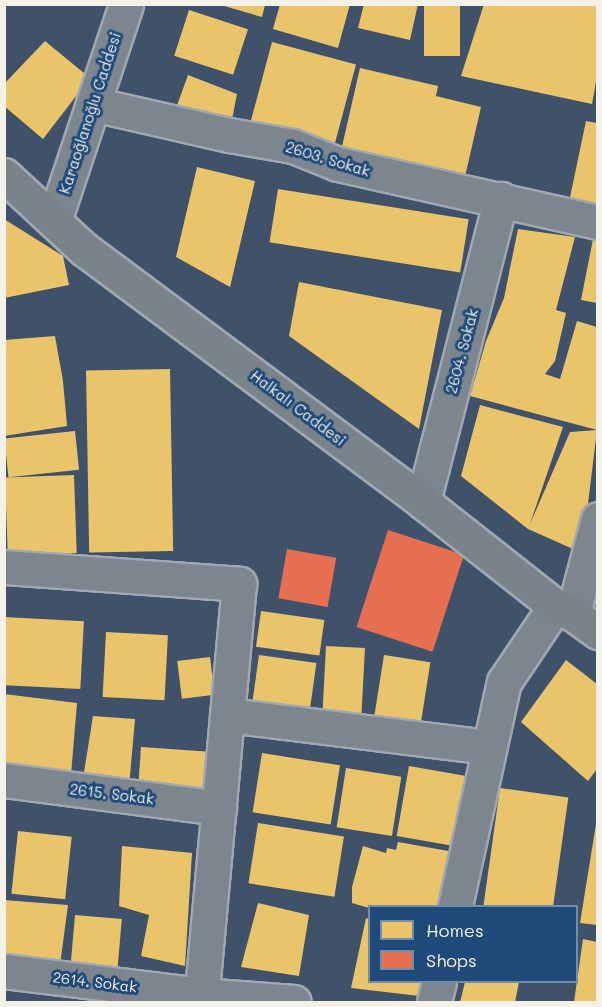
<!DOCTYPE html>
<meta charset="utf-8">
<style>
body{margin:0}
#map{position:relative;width:602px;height:1007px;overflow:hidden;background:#3f526a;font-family:Mali,sans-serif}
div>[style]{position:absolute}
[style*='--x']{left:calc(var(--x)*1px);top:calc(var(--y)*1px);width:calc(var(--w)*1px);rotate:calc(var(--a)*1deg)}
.homes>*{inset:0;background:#e9c46a;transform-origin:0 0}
.shops>*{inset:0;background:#e76f51;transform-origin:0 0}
.roads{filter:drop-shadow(2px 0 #a0a8b2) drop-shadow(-2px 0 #a0a8b2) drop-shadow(0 2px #a0a8b2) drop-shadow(0 -2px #a0a8b2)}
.minor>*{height:33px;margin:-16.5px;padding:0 16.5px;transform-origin:16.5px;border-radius:16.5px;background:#7d868e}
.major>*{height:33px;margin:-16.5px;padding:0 16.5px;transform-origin:16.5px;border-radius:16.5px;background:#7a828a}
span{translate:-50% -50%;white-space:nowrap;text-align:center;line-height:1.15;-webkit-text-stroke:6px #1f4a7a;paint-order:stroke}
.street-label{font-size:15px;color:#f4f1e8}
.frame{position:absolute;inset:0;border:6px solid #f4f1e8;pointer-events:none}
.legend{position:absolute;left:368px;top:905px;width:210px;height:78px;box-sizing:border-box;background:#1f4a7a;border:2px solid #748da6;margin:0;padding:8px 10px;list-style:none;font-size:18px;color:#f4f1e8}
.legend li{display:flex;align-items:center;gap:12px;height:30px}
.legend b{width:30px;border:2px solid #748da6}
</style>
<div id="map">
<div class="homes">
<i style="clip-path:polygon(280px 4px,350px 4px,338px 48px,273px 29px)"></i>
<i style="clip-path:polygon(364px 4px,418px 4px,410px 40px,358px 28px)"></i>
<i style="left:424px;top:4px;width:36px;height:52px"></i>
<i style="clip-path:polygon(484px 4px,597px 4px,597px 76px,592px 104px,461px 76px)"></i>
<i style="clip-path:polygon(221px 5px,265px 5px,262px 17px)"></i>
<i style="left:189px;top:10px;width:62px;height:48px;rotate:18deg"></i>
<i style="clip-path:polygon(45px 41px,90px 78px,43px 139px,4px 106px,4px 84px)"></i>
<i style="left:272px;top:42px;width:87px;height:94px;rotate:15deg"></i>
<i style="clip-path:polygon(360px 68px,438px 86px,436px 96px,481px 107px,464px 181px,338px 164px)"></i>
<i style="clip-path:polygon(188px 75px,237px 94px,229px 135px,171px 122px)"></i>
<i style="clip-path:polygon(586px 121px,597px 123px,597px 208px,569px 202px)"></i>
<i style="clip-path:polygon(197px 167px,255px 181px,230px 287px,176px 257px)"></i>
<i style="left:278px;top:189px;width:193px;height:54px;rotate:9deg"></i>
<i style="clip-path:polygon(4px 219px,63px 256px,69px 285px,4px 298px)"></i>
<i style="clip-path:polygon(518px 229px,575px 237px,556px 310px,566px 313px,555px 361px,545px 374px,560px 379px,577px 321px,597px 327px,597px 430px,470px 396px,486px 341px,504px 298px)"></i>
<i style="clip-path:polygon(593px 239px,597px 240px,597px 303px,581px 300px)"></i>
<i style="clip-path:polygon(299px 282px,442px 310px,419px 429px,289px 336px)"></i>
<i style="clip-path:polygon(55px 336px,63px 381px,67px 426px,4px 436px,4px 340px)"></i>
<i style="left:170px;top:369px;width:182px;height:84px;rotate:89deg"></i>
<i style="clip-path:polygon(480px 405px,563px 427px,530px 524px,570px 432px,597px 430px,582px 553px,528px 529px,461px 476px)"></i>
<i style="left:75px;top:431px;width:39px;height:71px;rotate:84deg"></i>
<i style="left:74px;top:475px;width:78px;height:69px;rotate:88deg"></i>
<i style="left:261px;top:611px;width:64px;height:36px;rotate:8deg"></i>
<i style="left:4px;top:617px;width:80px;height:68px;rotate:3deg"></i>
<i style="left:106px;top:632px;width:62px;height:65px;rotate:3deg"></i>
<i style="left:326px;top:646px;width:39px;height:73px;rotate:3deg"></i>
<i style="left:259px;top:655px;width:58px;height:52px;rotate:8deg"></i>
<i style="left:384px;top:655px;width:47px;height:73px;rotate:9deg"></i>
<i style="left:210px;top:657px;width:38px;height:33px;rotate:83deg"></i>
<i style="clip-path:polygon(566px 660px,597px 684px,597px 769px,588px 781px,521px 722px)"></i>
<i style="clip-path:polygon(4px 694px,77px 703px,71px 775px,4px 768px)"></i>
<i style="clip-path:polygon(93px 716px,135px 719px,129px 787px,82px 785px)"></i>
<i style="left:141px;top:747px;width:65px;height:46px;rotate:4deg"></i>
<i style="left:262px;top:753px;width:79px;height:60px;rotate:9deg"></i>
<i style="left:409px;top:766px;width:61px;height:71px;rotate:10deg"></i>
<i style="left:346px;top:768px;width:56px;height:60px;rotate:9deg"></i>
<i style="left:500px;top:788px;width:69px;height:120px;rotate:8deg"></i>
<i style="left:258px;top:823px;width:87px;height:61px;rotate:9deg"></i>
<i style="clip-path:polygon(596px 824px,597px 824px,597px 925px,580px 923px)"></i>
<i style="left:18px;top:831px;width:54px;height:63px;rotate:6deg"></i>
<i style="clip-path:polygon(398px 842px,454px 852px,442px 906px,369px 908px,352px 903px,352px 887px,363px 846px,386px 853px,387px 848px,396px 850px)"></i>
<i style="clip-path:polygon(122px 846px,192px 853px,185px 966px,141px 956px,149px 915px,119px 906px)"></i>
<i style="clip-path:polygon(4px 900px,68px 905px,60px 965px,4px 955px)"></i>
<i style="clip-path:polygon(258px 903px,309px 915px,299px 976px,241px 967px)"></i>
<i style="left:75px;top:915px;width:47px;height:55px;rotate:5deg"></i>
<i style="clip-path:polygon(366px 918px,369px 919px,369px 981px,430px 982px,428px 997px,351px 988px)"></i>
<i style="clip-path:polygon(583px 939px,597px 942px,597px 1002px,574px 1002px)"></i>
<i style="clip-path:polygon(465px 982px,519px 982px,515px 1002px,460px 1002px)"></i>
</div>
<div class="shops">
<i style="left:388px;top:530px;width:80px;height:102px;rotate:18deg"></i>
<i style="left:287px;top:549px;width:50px;height:50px;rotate:10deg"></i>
</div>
<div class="roads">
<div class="minor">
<i style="--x:93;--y:104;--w:139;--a:12.8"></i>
<i style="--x:229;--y:135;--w:65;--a:9.8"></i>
<i style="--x:293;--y:146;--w:48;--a:21.8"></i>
<i style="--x:338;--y:164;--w:266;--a:12.6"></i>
<i style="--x:54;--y:221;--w:229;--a:-71.6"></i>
<i style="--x:423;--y:502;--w:313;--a:-75.6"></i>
<i style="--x:4;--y:567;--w:236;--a:4.1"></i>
<i style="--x:239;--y:584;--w:420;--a:95.2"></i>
<i style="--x:573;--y:614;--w:98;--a:-75.3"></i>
<i style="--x:227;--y:715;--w:264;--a:7"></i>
<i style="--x:4;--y:780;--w:217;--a:7.4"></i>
<i style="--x:455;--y:906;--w:229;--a:-77.7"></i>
<i style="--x:504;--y:682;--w:92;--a:-56.1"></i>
<i style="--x:4;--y:971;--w:198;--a:6.9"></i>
<i style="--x:201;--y:995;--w:93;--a:4.3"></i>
<i style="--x:434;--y:1002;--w:21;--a:-76"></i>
</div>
<div class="major">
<i style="--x:4;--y:175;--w:109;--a:42.8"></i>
<i style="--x:84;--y:249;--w:423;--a:36.7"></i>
<i style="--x:423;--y:502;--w:168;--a:38.2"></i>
<i style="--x:555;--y:606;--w:20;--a:24"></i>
<i style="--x:573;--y:614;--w:31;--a:36"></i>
</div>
</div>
<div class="street-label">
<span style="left:90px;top:113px;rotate:-72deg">Karaoğlanoğlu Caddesi</span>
<span style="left:328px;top:159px;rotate:17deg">2603. Sokak</span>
<span style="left:462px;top:351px;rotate:-75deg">2604. Sokak</span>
<span style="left:298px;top:408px;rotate:37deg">Halkalı Caddesi</span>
<span style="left:112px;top:794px;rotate:7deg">2615. Sokak</span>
<span style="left:95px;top:982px;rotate:7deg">2614. Sokak</span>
</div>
<div class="frame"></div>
<ul class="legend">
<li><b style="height:16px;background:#e9c46a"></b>Homes</li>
<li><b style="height:16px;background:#e76f51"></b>Shops</li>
</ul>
</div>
